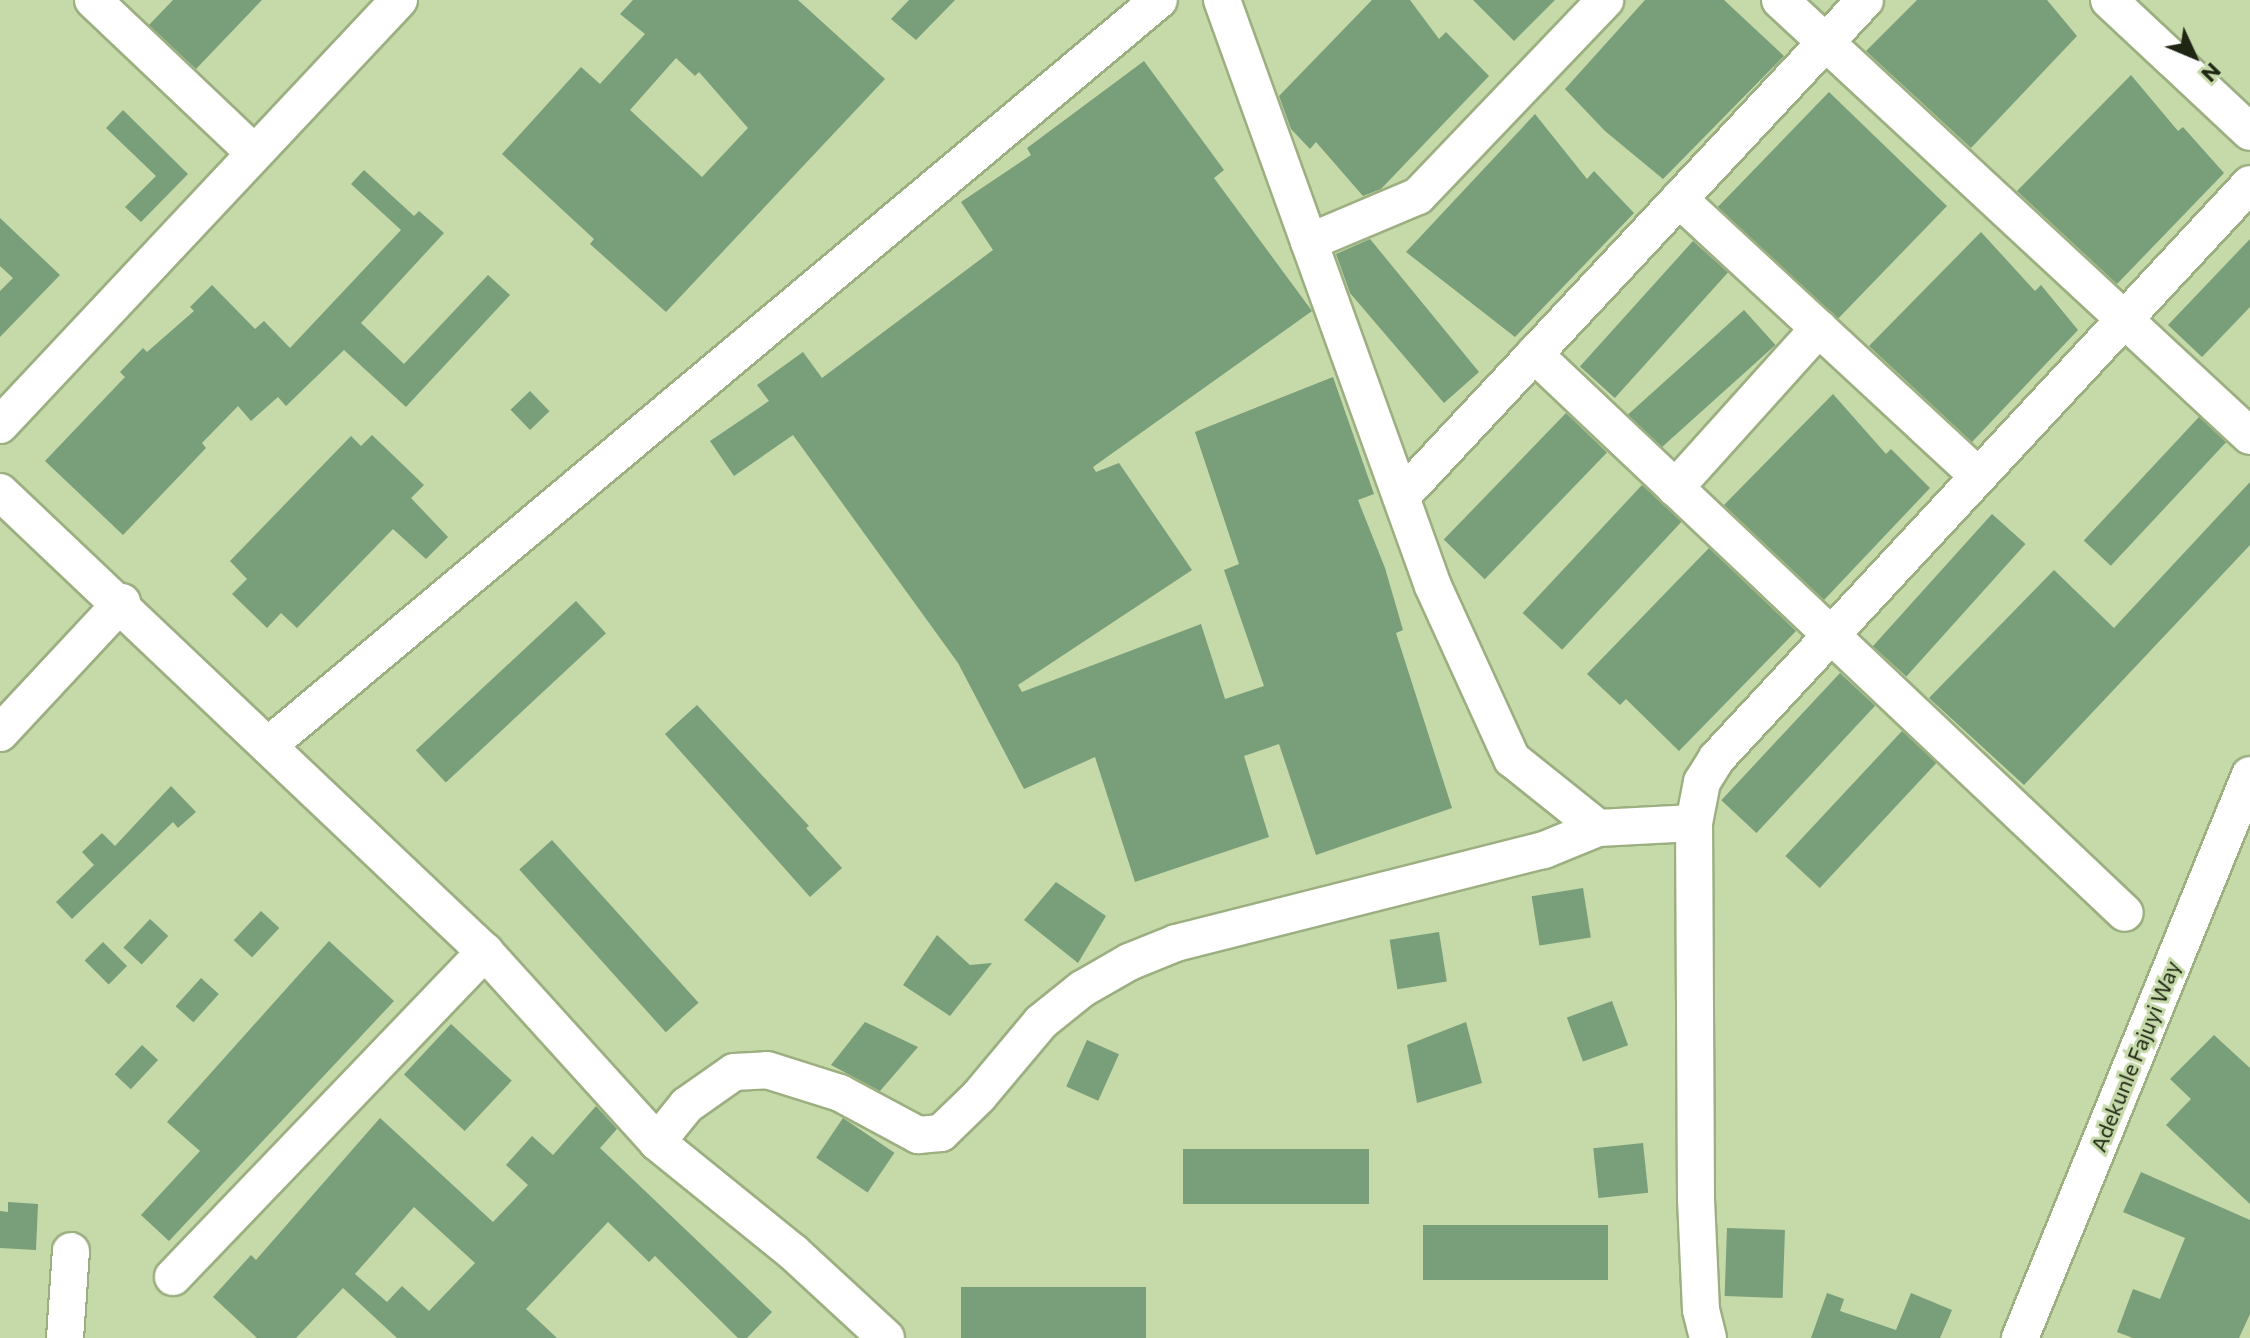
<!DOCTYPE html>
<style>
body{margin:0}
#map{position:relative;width:2250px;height:1338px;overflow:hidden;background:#c5d9a9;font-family:Commissioner,sans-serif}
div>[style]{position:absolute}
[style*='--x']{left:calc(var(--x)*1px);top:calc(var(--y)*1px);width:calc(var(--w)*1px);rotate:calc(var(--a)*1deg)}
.building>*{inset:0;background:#789e7a;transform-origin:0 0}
.roads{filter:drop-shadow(2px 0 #9caf81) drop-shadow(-2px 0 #9caf81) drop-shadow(0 2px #9caf81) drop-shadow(0 -2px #9caf81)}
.minor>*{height:36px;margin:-18px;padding:0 18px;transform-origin:18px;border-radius:18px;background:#fff}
span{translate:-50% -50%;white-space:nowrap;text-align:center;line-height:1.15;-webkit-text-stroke:6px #c5d9a9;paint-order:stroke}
.street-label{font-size:22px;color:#1f2614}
.north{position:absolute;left:2154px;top:16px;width:80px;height:80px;-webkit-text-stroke:6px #c5d9a9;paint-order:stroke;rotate:134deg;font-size:22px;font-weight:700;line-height:32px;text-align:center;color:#1f2614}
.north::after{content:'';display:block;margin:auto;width:28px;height:36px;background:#1f2614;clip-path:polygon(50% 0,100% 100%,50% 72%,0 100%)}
</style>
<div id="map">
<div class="building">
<i style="clip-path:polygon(173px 0,262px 0,196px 69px,149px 25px)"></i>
<i style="clip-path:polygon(evenodd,633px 0,798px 0,885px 79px,666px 312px,590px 244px,594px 239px,502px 154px,581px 67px,600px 84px,645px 34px,620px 14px,633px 0,676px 58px,695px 76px,699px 72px,748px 128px,702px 177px,630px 110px,676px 58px)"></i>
<i style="clip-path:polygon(909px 0,955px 0,916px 40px,891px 19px)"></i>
<i style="clip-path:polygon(1372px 0,1410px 0,1439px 39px,1446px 32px,1489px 76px,1381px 189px,1363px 196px,1316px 142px,1310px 149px,1291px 129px,1279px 96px)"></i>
<i style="clip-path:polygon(1473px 0,1555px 0,1514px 41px)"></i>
<i style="clip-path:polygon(1645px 0,1724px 0,1784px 56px,1663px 179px,1605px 131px,1565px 89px)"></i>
<i style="clip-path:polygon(1917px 0,2047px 0,2077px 36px,1971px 148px,1866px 51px)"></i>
<i style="clip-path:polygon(1144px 61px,1224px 170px,1214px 178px,1312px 311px,1093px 467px,1096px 472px,1119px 463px,1192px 570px,1018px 685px,1022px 692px,1201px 624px,1225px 699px,1264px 686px,1224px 570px,1239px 564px,1195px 432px,1333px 377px,1374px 494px,1358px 500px,1385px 568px,1403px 630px,1396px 633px,1452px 808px,1316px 855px,1279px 744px,1244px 756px,1269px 837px,1135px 882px,1095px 757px,1024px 789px,958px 663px,793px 435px,734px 476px,710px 441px,769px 401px,757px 385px,803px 352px,822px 378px,993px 250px,961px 202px,1031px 155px,1027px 148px)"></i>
<i style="clip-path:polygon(2131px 75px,2178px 131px,2183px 127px,2224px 173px,2117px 284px,2017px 191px)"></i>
<i style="left:1829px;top:92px;width:164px;height:160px;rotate:44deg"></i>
<i style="clip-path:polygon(123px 110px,188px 174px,141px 222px,125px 207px,156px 176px,106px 128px)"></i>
<i style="clip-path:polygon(1535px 114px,1587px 179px,1594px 171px,1634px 213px,1515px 337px,1406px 252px)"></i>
<i style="clip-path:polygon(364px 170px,414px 216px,419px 211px,444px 233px,361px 323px,404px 364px,488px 275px,510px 295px,406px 407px,344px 350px,286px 406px,278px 397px,251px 421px,238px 406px,202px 443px,206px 448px,123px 535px,45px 461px,125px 377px,120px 372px,143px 348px,147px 352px,194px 311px,190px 307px,212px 285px,255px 329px,264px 321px,290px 348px,401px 230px,351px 184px)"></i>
<i style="clip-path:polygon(0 218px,60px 275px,0 337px,0 291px,13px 278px,0 266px)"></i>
<i style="clip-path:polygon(1981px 232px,2035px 291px,2041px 285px,2078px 330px,1972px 442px,1869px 346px)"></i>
<i style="clip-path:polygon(1370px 239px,1479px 372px,1444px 403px,1350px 293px,1336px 254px)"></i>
<i style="clip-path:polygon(2250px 239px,2250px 307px,2202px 357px,2168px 325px)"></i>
<i style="left:1693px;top:241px;width:47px;height:169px;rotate:42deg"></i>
<i style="left:1744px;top:310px;width:47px;height:156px;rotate:48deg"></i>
<i style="left:530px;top:391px;width:28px;height:27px;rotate:46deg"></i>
<i style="clip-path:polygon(1833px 394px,1886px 454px,1891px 449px,1930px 488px,1824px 600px,1724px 505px)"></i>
<i style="left:1566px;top:413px;width:57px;height:176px;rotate:44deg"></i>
<i style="left:2199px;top:417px;width:37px;height:169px;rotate:43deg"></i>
<i style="clip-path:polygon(372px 435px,424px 485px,411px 498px,448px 537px,426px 559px,393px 529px,297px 628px,281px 613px,267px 628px,232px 594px,247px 579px,230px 561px,351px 436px,361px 446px)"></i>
<i style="clip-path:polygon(2250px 482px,2250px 545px,2024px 785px,1929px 698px,2054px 570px,2114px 628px)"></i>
<i style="left:1642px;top:485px;width:54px;height:175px;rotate:43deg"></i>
<i style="left:1992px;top:514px;width:45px;height:178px;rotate:42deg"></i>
<i style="clip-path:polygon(1709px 548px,1796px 631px,1679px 751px,1626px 699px,1620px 705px,1587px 674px)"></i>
<i style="left:576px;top:601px;width:44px;height:219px;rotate:47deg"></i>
<i style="left:1840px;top:673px;width:48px;height:174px;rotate:43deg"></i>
<i style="clip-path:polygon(697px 705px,809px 826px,806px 828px,842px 868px,810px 897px,665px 734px)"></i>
<i style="left:1902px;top:731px;width:47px;height:171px;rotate:43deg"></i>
<i style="clip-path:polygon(171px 786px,196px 812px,178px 828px,173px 822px,72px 919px,56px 902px,94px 865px,82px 852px,102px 833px,115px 846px)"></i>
<i style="left:552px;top:840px;width:219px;height:44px;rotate:48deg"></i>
<i style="clip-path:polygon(1056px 882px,1106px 916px,1078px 963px,1024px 920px)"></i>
<i style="left:1583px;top:888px;width:50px;height:52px;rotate:81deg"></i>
<i style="left:261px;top:911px;width:25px;height:40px;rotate:43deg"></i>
<i style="left:150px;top:919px;width:25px;height:39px;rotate:43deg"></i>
<i style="left:1439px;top:932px;width:50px;height:50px;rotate:81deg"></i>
<i style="clip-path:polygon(937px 935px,970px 965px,992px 963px,950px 1016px,903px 985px)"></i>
<i style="clip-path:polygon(329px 941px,394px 1001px,169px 1241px,141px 1215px,200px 1151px,167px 1122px)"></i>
<i style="left:103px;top:942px;width:34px;height:26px;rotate:45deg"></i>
<i style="left:201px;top:978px;width:24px;height:38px;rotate:42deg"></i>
<i style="left:1612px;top:1001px;width:47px;height:48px;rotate:70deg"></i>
<i style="clip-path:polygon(865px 1022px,918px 1047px,880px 1091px,831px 1065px)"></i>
<i style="clip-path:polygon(1466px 1022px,1482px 1083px,1417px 1103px,1407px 1045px)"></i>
<i style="left:451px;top:1024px;width:83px;height:69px;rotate:43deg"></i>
<i style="clip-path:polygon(2214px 1035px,2250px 1068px,2250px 1204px,2166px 1125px,2191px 1099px,2170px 1079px)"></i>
<i style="left:1087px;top:1040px;width:35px;height:51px;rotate:24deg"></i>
<i style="left:142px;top:1045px;width:22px;height:40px;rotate:43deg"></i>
<i style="clip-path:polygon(evenodd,596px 1106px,617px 1129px,600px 1148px,772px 1312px,747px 1338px,738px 1338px,655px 1256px,649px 1262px,608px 1222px,526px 1309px,557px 1338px,397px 1338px,343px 1288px,296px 1338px,257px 1338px,213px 1297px,251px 1255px,256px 1260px,380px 1118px,493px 1222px,528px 1185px,506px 1165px,532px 1136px,553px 1155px,596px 1106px,414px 1207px,475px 1263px,429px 1311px,402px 1286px,387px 1302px,355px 1274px,414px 1207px)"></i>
<i style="left:843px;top:1118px;width:62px;height:48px;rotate:34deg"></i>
<i style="left:1643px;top:1143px;width:50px;height:50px;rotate:84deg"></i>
<i style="left:1369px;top:1149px;width:55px;height:186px;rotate:90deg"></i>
<i style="clip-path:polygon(2141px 1172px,2250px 1220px,2250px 1314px,2239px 1338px,2133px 1338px,2117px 1332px,2133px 1289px,2160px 1299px,2185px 1238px,2123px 1212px)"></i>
<i style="clip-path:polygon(8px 1202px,38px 1204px,36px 1250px,0 1248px,0 1211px,8px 1212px)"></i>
<i style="left:1608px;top:1225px;width:55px;height:185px;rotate:90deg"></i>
<i style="left:1727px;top:1228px;width:58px;height:68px;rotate:2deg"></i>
<i style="left:1146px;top:1287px;width:51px;height:185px;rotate:90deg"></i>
<i style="clip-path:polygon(1827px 1293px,1844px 1299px,1840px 1311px,1896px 1330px,1911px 1293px,1952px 1310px,1940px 1338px,1811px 1338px)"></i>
</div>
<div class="roads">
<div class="minor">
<i style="--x:93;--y:0;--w:222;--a:43.5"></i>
<i style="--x:1222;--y:0;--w:623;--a:70.2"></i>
<i style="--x:1433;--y:586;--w:190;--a:65.5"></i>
<i style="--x:1512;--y:759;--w:110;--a:38.7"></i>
<i style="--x:1598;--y:828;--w:96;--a:-3"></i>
<i style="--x:1780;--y:0;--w:641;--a:42.85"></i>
<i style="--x:2109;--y:0;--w:193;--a:43.1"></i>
<i style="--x:1679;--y:199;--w:408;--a:42.8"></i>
<i style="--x:1309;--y:242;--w:118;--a:-22.9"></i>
<i style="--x:1418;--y:196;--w:271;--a:-46.3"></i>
<i style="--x:1534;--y:354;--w:813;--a:43.41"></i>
<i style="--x:0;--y:425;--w:583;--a:-46.81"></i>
<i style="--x:1675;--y:488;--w:215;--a:-48"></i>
<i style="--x:0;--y:492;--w:668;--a:43.48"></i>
<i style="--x:485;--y:952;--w:256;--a:47.8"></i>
<i style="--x:657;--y:1142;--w:176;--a:39"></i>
<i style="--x:794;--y:1253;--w:125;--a:42.7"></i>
<i style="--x:1403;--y:495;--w:677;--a:-46.97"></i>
<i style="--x:0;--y:733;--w:179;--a:-47"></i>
<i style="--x:270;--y:744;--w:1159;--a:-39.93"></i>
<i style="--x:657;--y:1142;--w:48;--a:-51"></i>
<i style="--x:687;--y:1105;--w:57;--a:-35.1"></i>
<i style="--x:734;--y:1072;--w:33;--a:-3"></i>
<i style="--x:767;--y:1070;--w:77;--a:17.5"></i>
<i style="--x:840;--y:1093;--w:89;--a:28.3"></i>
<i style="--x:918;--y:1135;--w:23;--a:-5"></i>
<i style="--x:941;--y:1133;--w:53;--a:-44.2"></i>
<i style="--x:979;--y:1096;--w:97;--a:-50"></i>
<i style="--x:1041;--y:1022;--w:53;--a:-38.8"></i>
<i style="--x:1082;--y:989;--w:54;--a:-29.9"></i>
<i style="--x:1129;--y:962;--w:51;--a:-22"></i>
<i style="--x:1176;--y:943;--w:380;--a:-14.2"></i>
<i style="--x:1544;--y:850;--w:58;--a:-22.2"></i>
<i style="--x:173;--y:1277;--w:451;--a:-46.2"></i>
<i style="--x:65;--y:1338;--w:87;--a:-86.1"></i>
<i style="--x:1708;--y:1338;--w:29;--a:-104"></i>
<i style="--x:1701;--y:1310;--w:111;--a:-92.6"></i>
<i style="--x:1696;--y:1199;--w:376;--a:-90.3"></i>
<i style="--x:1694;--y:823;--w:42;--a:-79"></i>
<i style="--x:1702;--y:782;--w:28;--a:-58"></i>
<i style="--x:1717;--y:758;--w:783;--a:-47.12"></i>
<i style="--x:2020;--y:1338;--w:608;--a:-67.78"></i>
</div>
</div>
<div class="street-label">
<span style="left:2135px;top:1056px;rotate:-68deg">Adekunle Fajuyi Way</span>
</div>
<div class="north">N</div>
</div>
